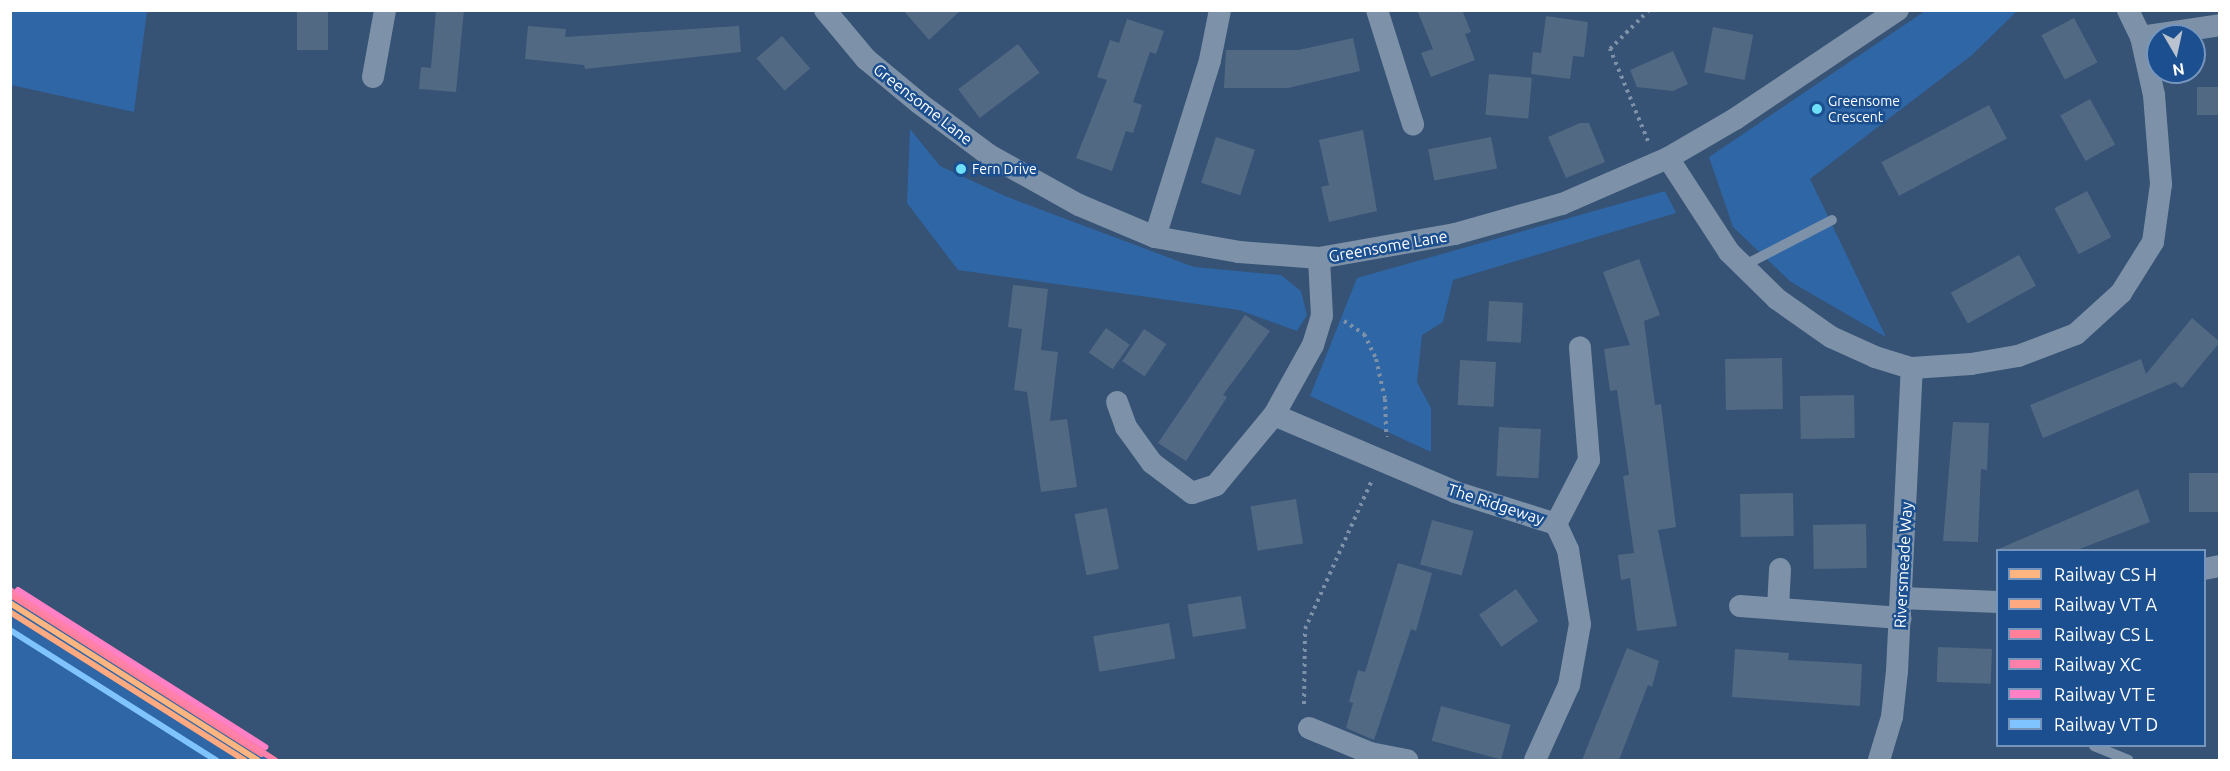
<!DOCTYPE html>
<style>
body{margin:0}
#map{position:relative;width:2230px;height:771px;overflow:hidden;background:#365274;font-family:Ubuntu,sans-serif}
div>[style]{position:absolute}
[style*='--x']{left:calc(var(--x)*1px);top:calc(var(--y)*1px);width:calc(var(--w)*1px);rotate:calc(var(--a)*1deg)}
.green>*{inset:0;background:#2f66a5}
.building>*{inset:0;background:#526984;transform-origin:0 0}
.path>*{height:4px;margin-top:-2px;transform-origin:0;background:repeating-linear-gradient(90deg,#7d92a8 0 3px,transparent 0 7.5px)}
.service>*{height:10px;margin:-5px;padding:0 5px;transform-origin:5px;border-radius:5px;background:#7d92a8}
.minor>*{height:22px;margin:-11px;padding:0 11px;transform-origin:11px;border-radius:11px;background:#7d92a8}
.rail-1>*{height:6px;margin:-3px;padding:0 3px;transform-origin:3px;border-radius:3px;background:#ffb580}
.rail-2>*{height:6px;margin:-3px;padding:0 3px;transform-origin:3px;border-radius:3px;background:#ffa980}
.rail-3>*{height:6px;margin:-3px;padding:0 3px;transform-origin:3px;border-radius:3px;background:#ff8098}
.rail-4>*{height:6px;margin:-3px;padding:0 3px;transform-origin:3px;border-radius:3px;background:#ff80a9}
.rail-5>*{height:6px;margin:-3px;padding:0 3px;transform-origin:3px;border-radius:3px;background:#ff80c5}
.rail-6>*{height:6px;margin:-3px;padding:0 3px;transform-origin:3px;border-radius:3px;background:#80c4ff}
.dots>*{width:16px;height:16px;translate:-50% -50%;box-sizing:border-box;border:3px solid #1b4f8f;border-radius:50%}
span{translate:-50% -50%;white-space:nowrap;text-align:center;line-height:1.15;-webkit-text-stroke:5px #1b4f8f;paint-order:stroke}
.bus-label{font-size:14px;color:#fff}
.left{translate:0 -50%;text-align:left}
.street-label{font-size:16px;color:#fff}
.frame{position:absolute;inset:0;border:12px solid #fff;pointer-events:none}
.legend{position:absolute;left:1996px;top:549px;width:210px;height:198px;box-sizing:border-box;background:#1b4f8f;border:2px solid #7695bc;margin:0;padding:8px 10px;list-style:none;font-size:18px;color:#fff}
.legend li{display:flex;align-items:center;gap:12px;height:30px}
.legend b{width:30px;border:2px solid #7695bc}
.north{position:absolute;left:2146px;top:24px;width:60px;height:60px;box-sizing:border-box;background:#1b4f8f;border:2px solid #7695bc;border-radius:50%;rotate:171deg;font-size:16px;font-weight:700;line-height:24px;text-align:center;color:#fff}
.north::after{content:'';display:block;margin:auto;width:21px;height:27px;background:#b9c2ce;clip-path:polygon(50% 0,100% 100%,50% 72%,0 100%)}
</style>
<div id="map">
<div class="green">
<i style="clip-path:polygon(11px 10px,147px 11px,134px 112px,11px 85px)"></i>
<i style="clip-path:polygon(1925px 11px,2017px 11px,1972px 55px,1810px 179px,1886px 337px,1791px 282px,1733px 227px,1709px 157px)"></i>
<i style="clip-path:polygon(910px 129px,940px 166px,1005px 196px,1194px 267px,1281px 275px,1301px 291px,1307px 315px,1297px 331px,1239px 310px,958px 270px,907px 203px)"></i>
<i style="clip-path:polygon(1665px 191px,1676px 213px,1453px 280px,1443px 322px,1422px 335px,1417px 382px,1431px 408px,1431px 452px,1310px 396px,1357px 278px)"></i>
<i style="clip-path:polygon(11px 591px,271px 760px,11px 760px)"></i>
</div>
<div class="building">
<i style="left:297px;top:10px;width:31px;height:40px"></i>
<i style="clip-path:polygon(436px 10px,464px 10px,456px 92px,419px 89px,421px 67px,431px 68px)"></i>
<i style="clip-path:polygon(903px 10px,961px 10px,929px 40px)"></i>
<i style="clip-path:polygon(1417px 10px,1462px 10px,1471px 32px,1465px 34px,1475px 60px,1431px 77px,1421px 53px,1433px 49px)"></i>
<i style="clip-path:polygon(1546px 16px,1588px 22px,1584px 57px,1573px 56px,1570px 79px,1531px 74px,1533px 52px,1541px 53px)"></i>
<i style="left:2074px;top:18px;width:50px;height:37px;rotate:62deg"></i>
<i style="clip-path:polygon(1127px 19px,1164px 31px,1156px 54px,1150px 52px,1133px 102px,1142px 105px,1133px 133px,1126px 131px,1112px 171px,1076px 158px,1107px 80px,1097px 77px,1110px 40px,1119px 43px)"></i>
<i style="clip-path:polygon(528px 26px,566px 29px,565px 37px,739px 26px,741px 52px,585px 69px,584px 65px,525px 59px)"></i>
<i style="left:1713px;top:27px;width:41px;height:46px;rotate:11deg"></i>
<i style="left:782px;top:36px;width:43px;height:34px;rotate:49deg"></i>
<i style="clip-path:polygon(1353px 38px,1360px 71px,1288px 88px,1224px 88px,1226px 50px,1299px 50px)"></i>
<i style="left:1018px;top:44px;width:36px;height:75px;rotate:53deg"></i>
<i style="clip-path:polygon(1673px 51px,1688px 84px,1673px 91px,1637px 87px,1630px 70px)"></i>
<i style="left:1489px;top:74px;width:43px;height:41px;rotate:5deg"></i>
<i style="left:2197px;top:87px;width:23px;height:28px"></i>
<i style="left:2090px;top:99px;width:52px;height:34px;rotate:61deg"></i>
<i style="left:1989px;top:105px;width:38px;height:122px;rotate:62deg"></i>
<i style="clip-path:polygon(1580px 123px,1589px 123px,1605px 162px,1566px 178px,1548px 137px)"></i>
<i style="clip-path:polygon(1363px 130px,1377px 211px,1329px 222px,1321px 187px,1329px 185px,1319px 140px)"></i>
<i style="left:1216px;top:137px;width:41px;height:48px;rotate:18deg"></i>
<i style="left:1491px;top:137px;width:32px;height:64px;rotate:79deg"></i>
<i style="left:2087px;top:191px;width:52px;height:37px;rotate:62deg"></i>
<i style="left:2019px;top:255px;width:35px;height:78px;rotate:61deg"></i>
<i style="clip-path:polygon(1639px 259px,1660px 315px,1644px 321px,1655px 405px,1661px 404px,1676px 527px,1658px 530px,1677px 626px,1637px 631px,1630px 578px,1621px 580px,1618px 555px,1634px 553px,1623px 476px,1629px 475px,1617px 390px,1610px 391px,1604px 349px,1630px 345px,1603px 272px)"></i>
<i style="clip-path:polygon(1013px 285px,1048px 289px,1041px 350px,1058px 352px,1050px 421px,1067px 419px,1077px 487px,1041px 492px,1027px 392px,1014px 390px,1022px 329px,1008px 327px)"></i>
<i style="left:1489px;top:301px;width:34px;height:40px;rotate:3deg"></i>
<i style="clip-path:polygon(1245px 315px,1270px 331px,1223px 395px,1227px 397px,1186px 461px,1158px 443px)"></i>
<i style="clip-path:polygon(2192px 318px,2220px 342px,2182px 388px,2175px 382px,2043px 438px,2030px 405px,2141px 359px,2146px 374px)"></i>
<i style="left:1106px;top:328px;width:29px;height:30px;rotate:35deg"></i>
<i style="left:1144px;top:329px;width:27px;height:39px;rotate:34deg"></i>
<i style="left:1782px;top:358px;width:51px;height:57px;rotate:89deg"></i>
<i style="left:1460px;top:360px;width:36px;height:45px;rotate:3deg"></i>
<i style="left:1854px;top:395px;width:43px;height:54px;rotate:89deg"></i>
<i style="clip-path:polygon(1953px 422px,1989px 423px,1987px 470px,1981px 469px,1978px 542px,1943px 541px)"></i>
<i style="left:1499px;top:427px;width:42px;height:49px;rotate:3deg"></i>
<i style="left:2189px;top:473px;width:31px;height:39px"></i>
<i style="clip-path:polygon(2138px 489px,2150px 522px,2077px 550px,1996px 550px)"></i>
<i style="left:1793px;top:493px;width:43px;height:53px;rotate:89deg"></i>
<i style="left:1296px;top:499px;width:45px;height:46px;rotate:81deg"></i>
<i style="left:1107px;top:508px;width:62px;height:33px;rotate:79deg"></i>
<i style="left:1432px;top:520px;width:43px;height:46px;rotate:15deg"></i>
<i style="left:1866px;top:524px;width:44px;height:53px;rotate:89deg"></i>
<i style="clip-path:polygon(1398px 563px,1432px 573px,1416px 631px,1411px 629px,1374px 740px,1346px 728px,1353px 703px,1349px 702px,1358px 670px,1365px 672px)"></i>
<i style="left:1516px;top:589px;width:39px;height:45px;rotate:55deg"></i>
<i style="left:1241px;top:596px;width:33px;height:54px;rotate:81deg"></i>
<i style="left:1169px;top:623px;width:36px;height:77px;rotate:80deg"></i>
<i style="left:1938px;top:647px;width:54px;height:35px;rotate:2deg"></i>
<i style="clip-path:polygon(1627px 648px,1659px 661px,1652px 687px,1648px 685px,1619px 760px,1582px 760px)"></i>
<i style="clip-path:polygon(1735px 649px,1789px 653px,1788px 660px,1862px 664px,1860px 706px,1732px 697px)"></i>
<i style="left:1441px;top:706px;width:72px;height:36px;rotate:15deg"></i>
</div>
<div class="path">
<i style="--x:1648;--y:141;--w:100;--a:-112.4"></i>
<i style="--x:1610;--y:49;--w:55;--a:-45"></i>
<i style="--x:1344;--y:321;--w:24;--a:33"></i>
<i style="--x:1364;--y:334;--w:28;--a:64"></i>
<i style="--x:1376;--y:359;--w:41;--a:77.3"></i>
<i style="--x:1385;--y:399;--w:38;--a:88"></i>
<i style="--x:1304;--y:704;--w:75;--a:-89.2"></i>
<i style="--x:1305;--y:629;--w:163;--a:-65.8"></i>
</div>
<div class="service">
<i style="--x:1743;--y:266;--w:100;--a:-27.3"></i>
<i style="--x:2094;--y:746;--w:37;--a:22"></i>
</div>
<div class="minor">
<i style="--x:825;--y:10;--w:64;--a:50.1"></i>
<i style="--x:866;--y:59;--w:69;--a:39.7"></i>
<i style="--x:919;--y:103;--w:87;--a:36.6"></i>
<i style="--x:989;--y:155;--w:103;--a:29.1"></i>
<i style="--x:1079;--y:205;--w:82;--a:22.8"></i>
<i style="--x:1155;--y:237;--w:85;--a:10.1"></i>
<i style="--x:1239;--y:252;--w:80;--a:4.3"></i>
<i style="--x:1319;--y:258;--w:138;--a:-10"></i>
<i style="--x:1455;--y:234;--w:111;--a:-15.7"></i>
<i style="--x:1562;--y:204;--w:116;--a:-23.5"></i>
<i style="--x:1668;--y:158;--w:78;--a:-30.2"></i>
<i style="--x:1735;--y:119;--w:196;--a:-33.8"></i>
<i style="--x:1377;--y:10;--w:120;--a:72.5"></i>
<i style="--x:2141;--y:37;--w:80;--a:-8.6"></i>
<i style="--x:373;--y:77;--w:68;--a:-79.8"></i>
<i style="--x:1668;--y:158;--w:112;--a:57"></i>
<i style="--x:1729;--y:252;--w:67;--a:44.4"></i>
<i style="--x:1777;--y:299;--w:66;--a:35.1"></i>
<i style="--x:1831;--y:337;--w:48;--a:24.4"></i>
<i style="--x:1875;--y:357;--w:39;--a:17"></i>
<i style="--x:1912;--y:368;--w:59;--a:-3.9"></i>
<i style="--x:1971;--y:364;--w:48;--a:-9.7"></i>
<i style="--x:2018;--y:356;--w:62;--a:-20.8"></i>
<i style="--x:2076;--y:334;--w:61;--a:-42.3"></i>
<i style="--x:2121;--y:293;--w:60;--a:-57.9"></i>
<i style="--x:2153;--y:242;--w:59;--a:-82.1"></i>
<i style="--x:2161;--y:184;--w:89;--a:-94.5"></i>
<i style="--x:2154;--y:95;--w:59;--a:-102.6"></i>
<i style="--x:2141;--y:37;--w:30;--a:-116"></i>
<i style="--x:1155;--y:237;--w:185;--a:-72.7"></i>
<i style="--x:1210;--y:60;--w:51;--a:-78.7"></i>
<i style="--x:1117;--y:402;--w:27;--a:70"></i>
<i style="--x:1126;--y:427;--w:44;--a:54.2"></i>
<i style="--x:1152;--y:463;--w:50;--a:36.9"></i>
<i style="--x:1192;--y:493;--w:25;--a:-18"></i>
<i style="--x:1216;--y:485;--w:91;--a:-50.4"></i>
<i style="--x:1274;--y:415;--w:80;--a:-60.9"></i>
<i style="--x:1313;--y:345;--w:30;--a:-73"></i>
<i style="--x:1322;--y:316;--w:58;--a:-93"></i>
<i style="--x:1274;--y:415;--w:197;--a:23"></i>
<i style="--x:1455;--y:492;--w:106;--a:17.6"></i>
<i style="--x:1556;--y:524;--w:29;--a:65"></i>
<i style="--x:1568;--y:550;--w:75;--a:80.8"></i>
<i style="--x:1580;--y:624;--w:62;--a:100.2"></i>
<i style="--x:1569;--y:685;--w:82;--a:114.4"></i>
<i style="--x:1556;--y:524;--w:72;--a:-62.7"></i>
<i style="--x:1589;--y:460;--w:113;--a:-94.6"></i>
<i style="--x:2204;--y:569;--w:16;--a:-11"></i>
<i style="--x:1901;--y:598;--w:97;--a:2.4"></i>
<i style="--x:1740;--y:606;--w:161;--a:4.3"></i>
<i style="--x:1778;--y:608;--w:39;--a:-87"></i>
<i style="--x:1309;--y:728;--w:66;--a:22.3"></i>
<i style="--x:1370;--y:753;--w:38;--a:11"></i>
<i style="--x:1879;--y:760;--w:45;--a:-73.2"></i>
<i style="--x:1892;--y:717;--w:46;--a:-83.8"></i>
<i style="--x:1897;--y:671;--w:303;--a:-87.2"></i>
</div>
<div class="rail-1">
<i style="--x:10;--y:603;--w:293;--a:32.4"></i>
</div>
<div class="rail-2">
<i style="--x:10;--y:612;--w:277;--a:32.3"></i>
</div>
<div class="rail-3">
<i style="--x:14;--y:597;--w:293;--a:32.4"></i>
</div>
<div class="rail-4">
<i style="--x:10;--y:590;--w:315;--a:32.7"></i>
</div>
<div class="rail-5">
<i style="--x:18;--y:590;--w:293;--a:32.4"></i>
</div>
<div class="rail-6">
<i style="--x:10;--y:630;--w:244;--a:32.3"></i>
</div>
<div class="dots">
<i style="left:1817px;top:109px;background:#6ddff8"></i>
<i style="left:961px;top:169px;background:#6ddff8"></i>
</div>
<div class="bus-label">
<span class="left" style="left:1828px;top:109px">Greensome<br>Crescent</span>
<span class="left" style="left:972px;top:169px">Fern Drive</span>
</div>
<div class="street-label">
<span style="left:923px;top:104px;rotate:38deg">Greensome Lane</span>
<span style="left:1388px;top:246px;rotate:-10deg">Greensome Lane</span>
<span style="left:1496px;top:504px;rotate:18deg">The Ridgeway</span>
<span style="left:1903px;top:565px;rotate:-87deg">Riversmeade Way</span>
</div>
<div class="frame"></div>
<ul class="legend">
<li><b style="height:8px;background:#ffb580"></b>Railway CS H</li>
<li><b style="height:8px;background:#ffa980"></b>Railway VT A</li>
<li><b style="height:8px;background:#ff8098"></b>Railway CS L</li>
<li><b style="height:8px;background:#ff80a9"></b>Railway XC</li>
<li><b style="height:8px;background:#ff80c5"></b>Railway VT E</li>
<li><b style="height:8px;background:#80c4ff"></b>Railway VT D</li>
</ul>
<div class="north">N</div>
</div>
